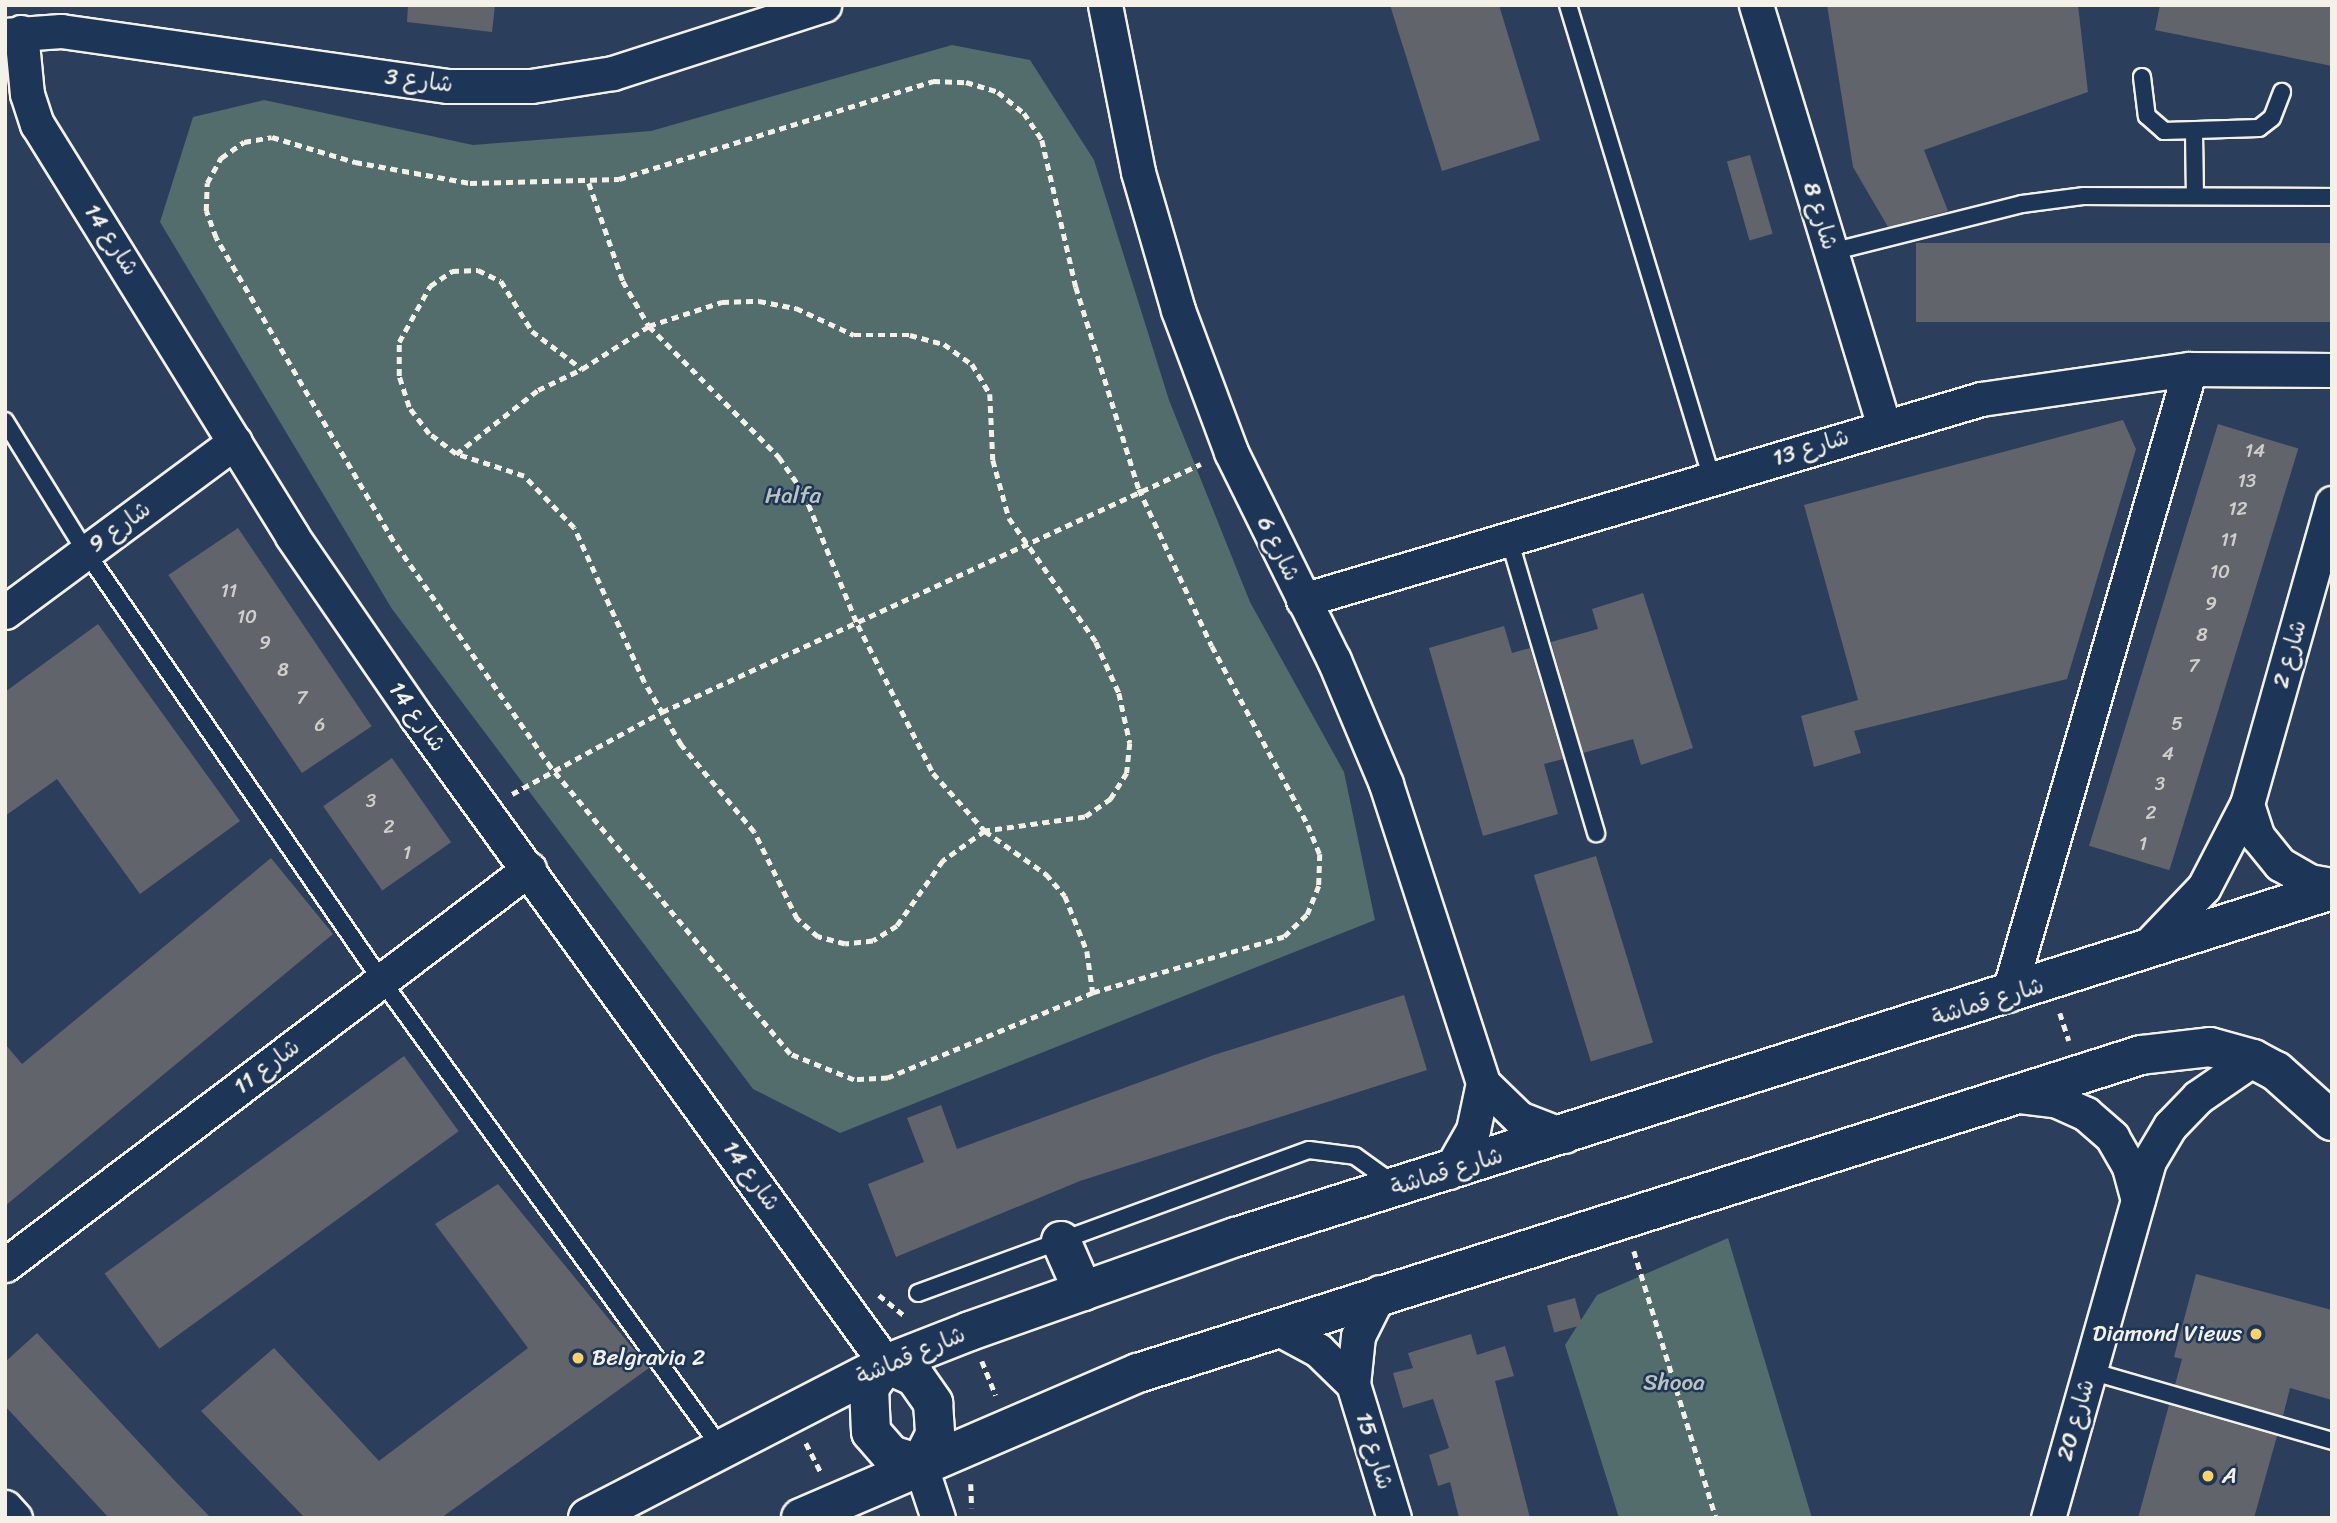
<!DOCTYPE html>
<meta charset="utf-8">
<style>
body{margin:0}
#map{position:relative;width:2337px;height:1523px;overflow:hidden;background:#2b3e5b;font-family:Sriracha,"Playpen Sans Arabic",sans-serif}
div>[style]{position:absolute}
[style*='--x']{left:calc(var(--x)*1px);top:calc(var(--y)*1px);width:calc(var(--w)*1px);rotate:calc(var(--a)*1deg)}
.green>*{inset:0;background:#526d6b}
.building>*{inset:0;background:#62646c;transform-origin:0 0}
.path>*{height:4.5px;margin-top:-2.25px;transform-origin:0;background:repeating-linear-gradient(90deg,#f4f1e8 0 7px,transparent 0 12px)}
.roads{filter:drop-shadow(2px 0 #f4f1e8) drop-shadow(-2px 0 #f4f1e8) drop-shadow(0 2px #f4f1e8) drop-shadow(0 -2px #f4f1e8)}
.service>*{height:16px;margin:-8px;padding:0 8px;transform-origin:8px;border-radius:8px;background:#1d3557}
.minor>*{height:33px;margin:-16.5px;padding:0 16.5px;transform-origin:16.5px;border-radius:16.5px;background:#1d3557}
.tertiary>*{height:38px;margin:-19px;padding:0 19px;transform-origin:19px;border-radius:19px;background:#1d3557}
.dots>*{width:19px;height:19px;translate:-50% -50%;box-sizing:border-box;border:4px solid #1d3557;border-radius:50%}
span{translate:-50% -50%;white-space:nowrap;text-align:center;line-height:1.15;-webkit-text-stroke:5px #1d3557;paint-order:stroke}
.number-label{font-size:19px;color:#d0cec9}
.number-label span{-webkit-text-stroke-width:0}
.street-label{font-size:23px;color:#f4f1e8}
.park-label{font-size:23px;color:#bbc3bc}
.poi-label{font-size:23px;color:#f4f1e8}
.right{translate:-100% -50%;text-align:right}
.left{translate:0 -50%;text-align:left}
.frame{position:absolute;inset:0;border:7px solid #f4f1e8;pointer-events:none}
</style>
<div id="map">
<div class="green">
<i style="clip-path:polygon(952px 45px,1030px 60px,1094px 160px,1169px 400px,1250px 602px,1344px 772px,1375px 920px,840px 1133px,753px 1089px,392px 609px,160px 222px,193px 117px,264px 100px,473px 145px,651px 131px)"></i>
<i style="clip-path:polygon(1728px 1238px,1812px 1518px,1619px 1518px,1565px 1345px,1597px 1295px)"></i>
</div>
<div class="building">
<i style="clip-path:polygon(408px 5px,495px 5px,492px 32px,407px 22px)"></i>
<i style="clip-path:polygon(1390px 5px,1499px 5px,1540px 140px,1442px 171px)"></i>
<i style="clip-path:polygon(1827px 5px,2078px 5px,2088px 92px,1924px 150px,1948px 211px,1888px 227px,1853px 167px)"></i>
<i style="clip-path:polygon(2160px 5px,2332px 5px,2332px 66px,2155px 30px)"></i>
<i style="left:1750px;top:155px;width:82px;height:24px;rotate:74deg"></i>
<i style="left:2332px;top:243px;width:79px;height:416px;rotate:90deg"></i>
<i style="clip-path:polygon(2123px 420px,2136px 449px,2067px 679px,1854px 731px,1861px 753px,1814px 767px,1801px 716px,1858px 700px,1804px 505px)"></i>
<i style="left:2218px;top:424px;width:84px;height:441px;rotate:17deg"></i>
<i style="left:238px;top:528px;width:239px;height:84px;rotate:56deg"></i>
<i style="clip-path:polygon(1643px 593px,1693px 748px,1641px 765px,1633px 739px,1583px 753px,1551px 642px,1598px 629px,1592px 609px)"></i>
<i style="clip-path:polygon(98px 624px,240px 821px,140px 894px,57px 779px,5px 816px,5px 692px)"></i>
<i style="clip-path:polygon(1504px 626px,1512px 653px,1530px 648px,1563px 759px,1544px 764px,1558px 814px,1483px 836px,1429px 648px)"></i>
<i style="left:392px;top:758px;width:103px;height:84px;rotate:55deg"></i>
<i style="left:1596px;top:856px;width:195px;height:65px;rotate:73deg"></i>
<i style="clip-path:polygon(271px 858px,333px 934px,5px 1206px,5px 1044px,22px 1064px)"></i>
<i style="clip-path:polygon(1404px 995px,1427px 1070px,1080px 1181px,896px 1257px,868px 1184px,924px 1162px,907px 1118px,941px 1105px,957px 1149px,1214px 1055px)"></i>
<i style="left:404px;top:1056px;width:93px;height:370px;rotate:54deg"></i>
<i style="clip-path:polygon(498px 1184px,649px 1368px,441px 1518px,305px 1518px,201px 1411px,274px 1348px,379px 1461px,528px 1348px,435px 1224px)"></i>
<i style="clip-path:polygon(2196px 1274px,2332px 1310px,2332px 1400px,2290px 1388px,2283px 1416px,2175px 1385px,2182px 1359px,2174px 1357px)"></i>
<i style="left:1575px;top:1298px;width:28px;height:29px;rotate:75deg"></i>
<i style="clip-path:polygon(37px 1333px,176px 1482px,211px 1518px,109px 1518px,5px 1406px,5px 1362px)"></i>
<i style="clip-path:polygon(1471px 1334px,1477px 1355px,1505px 1346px,1514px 1376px,1495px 1381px,1530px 1518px,1459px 1518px,1450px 1482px,1438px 1486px,1429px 1455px,1449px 1448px,1433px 1399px,1403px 1408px,1393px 1373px,1413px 1368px,1408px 1353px)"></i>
<i style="clip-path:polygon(2169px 1405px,2277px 1436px,2254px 1518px,2138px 1518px)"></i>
</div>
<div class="path">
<i style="--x:933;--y:81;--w:33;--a:2"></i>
<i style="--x:966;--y:82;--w:34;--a:17"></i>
<i style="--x:998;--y:92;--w:33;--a:39"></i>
<i style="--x:1024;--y:113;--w:32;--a:56"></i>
<i style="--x:1042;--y:140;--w:151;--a:77"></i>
<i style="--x:1076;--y:287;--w:212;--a:72.7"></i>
<i style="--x:1139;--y:489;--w:173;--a:65.1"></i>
<i style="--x:1212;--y:646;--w:203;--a:61.8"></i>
<i style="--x:1308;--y:825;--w:31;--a:68"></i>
<i style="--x:1320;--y:854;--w:32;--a:92"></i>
<i style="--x:1319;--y:886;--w:31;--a:112"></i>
<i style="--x:1307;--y:915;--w:32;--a:136"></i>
<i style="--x:1284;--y:937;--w:199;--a:163.7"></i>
<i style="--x:1093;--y:993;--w:222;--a:157.5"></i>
<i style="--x:888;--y:1078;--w:34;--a:177"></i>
<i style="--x:854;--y:1080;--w:69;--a:-157.9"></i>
<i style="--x:790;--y:1054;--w:373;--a:-129.9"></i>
<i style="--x:551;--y:768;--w:277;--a:-124.8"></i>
<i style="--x:393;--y:541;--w:351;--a:-120.3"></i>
<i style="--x:216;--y:238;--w:29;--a:-110"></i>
<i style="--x:206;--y:211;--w:28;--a:-88"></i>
<i style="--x:207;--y:183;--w:29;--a:-61"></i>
<i style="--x:221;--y:158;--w:28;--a:-35"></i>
<i style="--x:244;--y:142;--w:28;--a:-10"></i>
<i style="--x:272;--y:137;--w:87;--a:16.8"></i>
<i style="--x:355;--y:162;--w:117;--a:10.3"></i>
<i style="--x:470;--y:183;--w:149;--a:-1.5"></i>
<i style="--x:619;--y:179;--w:329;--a:-17.3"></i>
<i style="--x:589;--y:183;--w:104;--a:70.9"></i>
<i style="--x:623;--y:281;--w:52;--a:60"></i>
<i style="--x:649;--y:326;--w:185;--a:45.2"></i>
<i style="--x:779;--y:457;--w:44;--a:55.2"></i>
<i style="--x:804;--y:493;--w:143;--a:67.8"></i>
<i style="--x:858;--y:625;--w:166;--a:63.1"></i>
<i style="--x:933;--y:773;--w:78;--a:48.1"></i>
<i style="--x:985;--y:831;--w:75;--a:35.2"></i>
<i style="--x:1046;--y:874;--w:29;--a:49"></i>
<i style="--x:1065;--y:896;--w:59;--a:68.2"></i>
<i style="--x:1087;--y:951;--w:42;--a:81.9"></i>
<i style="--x:456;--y:454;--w:104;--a:-38"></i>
<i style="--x:538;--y:390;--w:49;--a:-25.5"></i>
<i style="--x:582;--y:369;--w:80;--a:-32.7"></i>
<i style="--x:649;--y:326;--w:77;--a:-18.2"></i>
<i style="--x:722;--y:302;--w:37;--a:-2"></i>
<i style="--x:759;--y:301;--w:38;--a:11"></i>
<i style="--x:796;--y:308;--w:64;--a:25"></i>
<i style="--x:854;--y:335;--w:56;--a:0"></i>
<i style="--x:910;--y:335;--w:35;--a:15"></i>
<i style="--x:944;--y:344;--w:34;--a:36"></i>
<i style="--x:972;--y:364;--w:35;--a:59"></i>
<i style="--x:990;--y:394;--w:66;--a:87.4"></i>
<i style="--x:993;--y:460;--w:60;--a:74.6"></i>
<i style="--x:1009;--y:518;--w:151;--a:54.9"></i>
<i style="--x:1096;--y:642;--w:56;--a:65.7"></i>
<i style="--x:1119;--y:693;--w:51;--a:77.6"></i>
<i style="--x:1130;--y:743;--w:30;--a:96"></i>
<i style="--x:1127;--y:773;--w:31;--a:122"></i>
<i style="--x:1111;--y:799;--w:32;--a:145"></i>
<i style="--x:1085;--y:817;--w:101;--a:172"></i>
<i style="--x:985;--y:831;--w:52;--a:144.5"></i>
<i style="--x:943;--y:861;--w:80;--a:125.3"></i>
<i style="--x:897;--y:926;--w:28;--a:148"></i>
<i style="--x:873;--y:941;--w:28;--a:174"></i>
<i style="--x:845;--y:944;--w:28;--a:-165"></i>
<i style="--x:818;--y:937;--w:28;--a:-139"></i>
<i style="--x:797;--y:919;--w:97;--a:-116.3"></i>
<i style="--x:754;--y:832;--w:114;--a:-130"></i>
<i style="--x:681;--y:745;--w:73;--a:-120.4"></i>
<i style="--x:644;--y:682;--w:169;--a:-114.4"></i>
<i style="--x:574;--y:528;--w:72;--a:-133.9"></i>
<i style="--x:524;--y:476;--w:71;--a:-162.1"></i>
<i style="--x:456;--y:454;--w:34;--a:-143"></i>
<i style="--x:429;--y:434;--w:34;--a:-127"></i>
<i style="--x:409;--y:407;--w:33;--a:-108"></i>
<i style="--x:399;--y:376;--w:34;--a:-90"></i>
<i style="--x:399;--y:342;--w:64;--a:-61"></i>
<i style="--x:430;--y:286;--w:27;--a:-34"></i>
<i style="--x:452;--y:271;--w:26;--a:-2"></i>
<i style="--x:478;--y:270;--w:25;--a:26"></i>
<i style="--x:501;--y:281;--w:59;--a:58.2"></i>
<i style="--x:532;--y:331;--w:63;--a:37.2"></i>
<i style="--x:512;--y:794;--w:171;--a:-28.7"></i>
<i style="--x:662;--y:712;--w:593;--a:-24.71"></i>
<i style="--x:2060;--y:1013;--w:29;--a:72"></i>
<i style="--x:1634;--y:1251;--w:279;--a:72.9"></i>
<i style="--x:879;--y:1295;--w:32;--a:39"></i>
<i style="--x:982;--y:1361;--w:37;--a:68"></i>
<i style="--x:806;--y:1443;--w:34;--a:63"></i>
<i style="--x:971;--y:1484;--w:24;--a:88"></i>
</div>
<div class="roads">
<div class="service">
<i style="--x:1568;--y:5;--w:494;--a:73.1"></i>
<i style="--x:2142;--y:77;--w:39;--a:83"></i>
<i style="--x:2147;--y:116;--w:23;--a:41"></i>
<i style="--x:2164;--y:131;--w:95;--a:-1.8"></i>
<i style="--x:2259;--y:128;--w:16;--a:-38"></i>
<i style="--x:2272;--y:118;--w:28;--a:-69"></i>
<i style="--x:2194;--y:133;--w:62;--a:89.1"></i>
<i style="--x:1831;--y:252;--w:197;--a:-14.1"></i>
<i style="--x:2022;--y:204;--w:63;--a:-7.4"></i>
<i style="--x:2084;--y:196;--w:248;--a:0.2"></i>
<i style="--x:5;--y:421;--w:154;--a:58.3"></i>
<i style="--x:86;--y:552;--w:521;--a:55.4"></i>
<i style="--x:382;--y:981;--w:577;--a:54.02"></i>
<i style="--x:1509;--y:539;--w:307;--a:73.5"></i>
<i style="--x:918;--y:1293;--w:416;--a:-20.1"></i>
<i style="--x:1309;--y:1150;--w:46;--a:7.4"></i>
<i style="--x:1355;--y:1156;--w:48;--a:35.7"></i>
<i style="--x:2090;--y:1371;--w:252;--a:16.1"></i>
</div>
<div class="minor">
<i style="--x:1105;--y:5;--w:170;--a:78.8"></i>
<i style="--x:1138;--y:172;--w:144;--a:73.8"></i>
<i style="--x:1178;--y:310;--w:152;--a:69.5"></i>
<i style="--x:1231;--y:452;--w:232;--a:63.7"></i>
<i style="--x:1334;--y:660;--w:134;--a:67.2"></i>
<i style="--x:1386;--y:784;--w:314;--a:72"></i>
<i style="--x:1483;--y:1083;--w:50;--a:44.2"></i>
<i style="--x:1519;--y:1118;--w:49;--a:21.4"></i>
<i style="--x:1756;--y:5;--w:440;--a:73.1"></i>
<i style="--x:21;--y:32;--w:62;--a:84.5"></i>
<i style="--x:27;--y:94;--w:32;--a:72"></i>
<i style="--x:37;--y:124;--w:485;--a:58.2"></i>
<i style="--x:292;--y:536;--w:221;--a:55.5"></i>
<i style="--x:417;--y:718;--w:798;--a:54.02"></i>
<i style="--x:5;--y:35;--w:56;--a:-4.1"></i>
<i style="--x:61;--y:31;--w:391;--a:8.1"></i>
<i style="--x:448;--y:86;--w:83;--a:0"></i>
<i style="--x:531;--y:86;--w:83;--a:-9"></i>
<i style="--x:613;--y:73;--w:222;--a:-17.9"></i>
<i style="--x:1303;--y:600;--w:707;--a:-16.51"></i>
<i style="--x:1981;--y:399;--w:211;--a:-8.2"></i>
<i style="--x:2190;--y:369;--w:142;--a:0.4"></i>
<i style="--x:5;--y:612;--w:286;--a:-36.5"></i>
<i style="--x:2247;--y:804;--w:35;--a:72"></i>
<i style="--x:2258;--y:837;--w:35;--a:51"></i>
<i style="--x:2280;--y:864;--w:34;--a:30"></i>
<i style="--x:2309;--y:881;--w:23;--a:10"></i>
<i style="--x:2143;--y:951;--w:88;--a:-46.4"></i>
<i style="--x:2204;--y:887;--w:93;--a:-62.6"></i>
<i style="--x:2247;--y:804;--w:313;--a:-74.2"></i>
<i style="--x:2008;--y:995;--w:652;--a:-73.79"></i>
<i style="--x:2020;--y:1096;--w:35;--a:7"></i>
<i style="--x:2055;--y:1100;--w:34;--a:24"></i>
<i style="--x:2086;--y:1114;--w:35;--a:41"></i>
<i style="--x:2112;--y:1137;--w:34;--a:60"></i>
<i style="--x:2129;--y:1167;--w:34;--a:75"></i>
<i style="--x:1449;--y:1172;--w:48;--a:-60.3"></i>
<i style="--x:1473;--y:1130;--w:48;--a:-78"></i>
<i style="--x:5;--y:1265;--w:657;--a:-37.08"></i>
<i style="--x:1380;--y:1292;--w:49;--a:116.6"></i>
<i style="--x:1358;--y:1336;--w:48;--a:95.9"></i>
<i style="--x:1353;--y:1384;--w:140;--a:73"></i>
<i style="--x:1275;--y:1327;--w:49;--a:28.1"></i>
<i style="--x:1318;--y:1350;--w:49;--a:44.2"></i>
<i style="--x:920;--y:1464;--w:57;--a:71.6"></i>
<i style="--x:5;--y:1507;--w:15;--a:48"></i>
<i style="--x:2048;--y:1518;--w:371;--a:-74.2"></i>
<i style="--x:2149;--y:1161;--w:41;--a:-59"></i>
<i style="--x:2170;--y:1126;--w:40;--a:-46"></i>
<i style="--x:2198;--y:1097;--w:67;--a:-34.6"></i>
</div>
<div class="tertiary">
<i style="--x:1061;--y:1241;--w:55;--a:66.3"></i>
<i style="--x:886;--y:1364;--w:32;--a:24"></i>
<i style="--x:915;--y:1377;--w:32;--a:55"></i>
<i style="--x:933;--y:1403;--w:32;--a:86"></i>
<i style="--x:935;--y:1435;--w:33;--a:117"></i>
<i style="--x:920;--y:1464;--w:30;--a:-163"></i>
<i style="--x:891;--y:1455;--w:30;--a:-131"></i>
<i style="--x:871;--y:1432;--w:44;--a:-92.6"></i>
<i style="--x:869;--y:1388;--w:29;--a:-55"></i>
<i style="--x:588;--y:1518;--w:335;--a:-27.3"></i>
<i style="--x:886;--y:1364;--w:90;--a:-21.4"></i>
<i style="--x:970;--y:1331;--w:282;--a:-19.5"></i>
<i style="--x:1236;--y:1237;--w:1150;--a:-17.57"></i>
<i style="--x:801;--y:1518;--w:367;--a:-23.3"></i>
<i style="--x:1138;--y:1373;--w:1052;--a:-17.59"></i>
<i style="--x:2141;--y:1055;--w:69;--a:-6.6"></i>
<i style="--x:2210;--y:1047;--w:45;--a:15.6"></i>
<i style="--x:2253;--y:1059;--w:26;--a:28"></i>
<i style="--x:2276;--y:1071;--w:75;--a:41.8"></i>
</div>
</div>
<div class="dots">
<i style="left:2256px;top:1334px;background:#ffd166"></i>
<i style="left:578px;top:1358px;background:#ffd166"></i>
<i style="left:2208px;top:1476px;background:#ffd166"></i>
</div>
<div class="number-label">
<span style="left:2255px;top:451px">14</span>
<span style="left:2247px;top:481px">13</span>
<span style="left:2238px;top:509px">12</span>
<span style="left:2229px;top:540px">11</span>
<span style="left:2220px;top:572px">10</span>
<span style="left:229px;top:591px">11</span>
<span style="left:2211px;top:604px">9</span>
<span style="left:247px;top:617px">10</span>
<span style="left:2202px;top:635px">8</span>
<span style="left:265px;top:643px">9</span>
<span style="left:2194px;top:666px">7</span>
<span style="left:283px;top:670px">8</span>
<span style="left:302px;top:698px">7</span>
<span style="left:2177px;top:724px">5</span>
<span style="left:320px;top:725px">6</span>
<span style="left:2168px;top:754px">4</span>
<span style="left:2160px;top:784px">3</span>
<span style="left:371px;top:801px">3</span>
<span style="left:2151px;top:813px">2</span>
<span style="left:389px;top:827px">2</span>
<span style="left:2143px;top:844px">1</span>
<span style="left:407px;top:853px">1</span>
</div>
<div class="street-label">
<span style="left:419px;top:81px;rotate:7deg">شارع 3</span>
<span style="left:1820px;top:216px;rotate:73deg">شارع 8</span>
<span style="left:111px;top:240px;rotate:57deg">شارع 14</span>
<span style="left:1811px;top:448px;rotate:-17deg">شارع 13</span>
<span style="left:120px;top:527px;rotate:-36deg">شارع 9</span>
<span style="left:1278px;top:549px;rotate:64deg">شارع 6</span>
<span style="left:2290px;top:654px;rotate:-74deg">شارع 2</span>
<span style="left:417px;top:717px;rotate:54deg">شارع 14</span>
<span style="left:1988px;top:1002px;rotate:-17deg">شارع قماشة</span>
<span style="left:267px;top:1067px;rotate:-37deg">شارع 11</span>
<span style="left:1447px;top:1172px;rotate:-17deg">شارع قماشة</span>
<span style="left:751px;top:1176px;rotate:54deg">شارع 14</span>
<span style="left:911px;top:1356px;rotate:-23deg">شارع قماشة</span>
<span style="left:2076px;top:1420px;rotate:-74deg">شارع 20</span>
<span style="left:1374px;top:1451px;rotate:73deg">شارع 15</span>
</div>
<div class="park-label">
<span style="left:793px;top:496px">Halfa</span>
<span style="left:1674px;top:1383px">Shooa</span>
</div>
<div class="poi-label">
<span class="right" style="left:2242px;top:1334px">Diamond Views</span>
<span class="left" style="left:592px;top:1358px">Belgravia 2</span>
<span class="left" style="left:2222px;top:1476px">A</span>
</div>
<div class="frame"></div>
</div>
